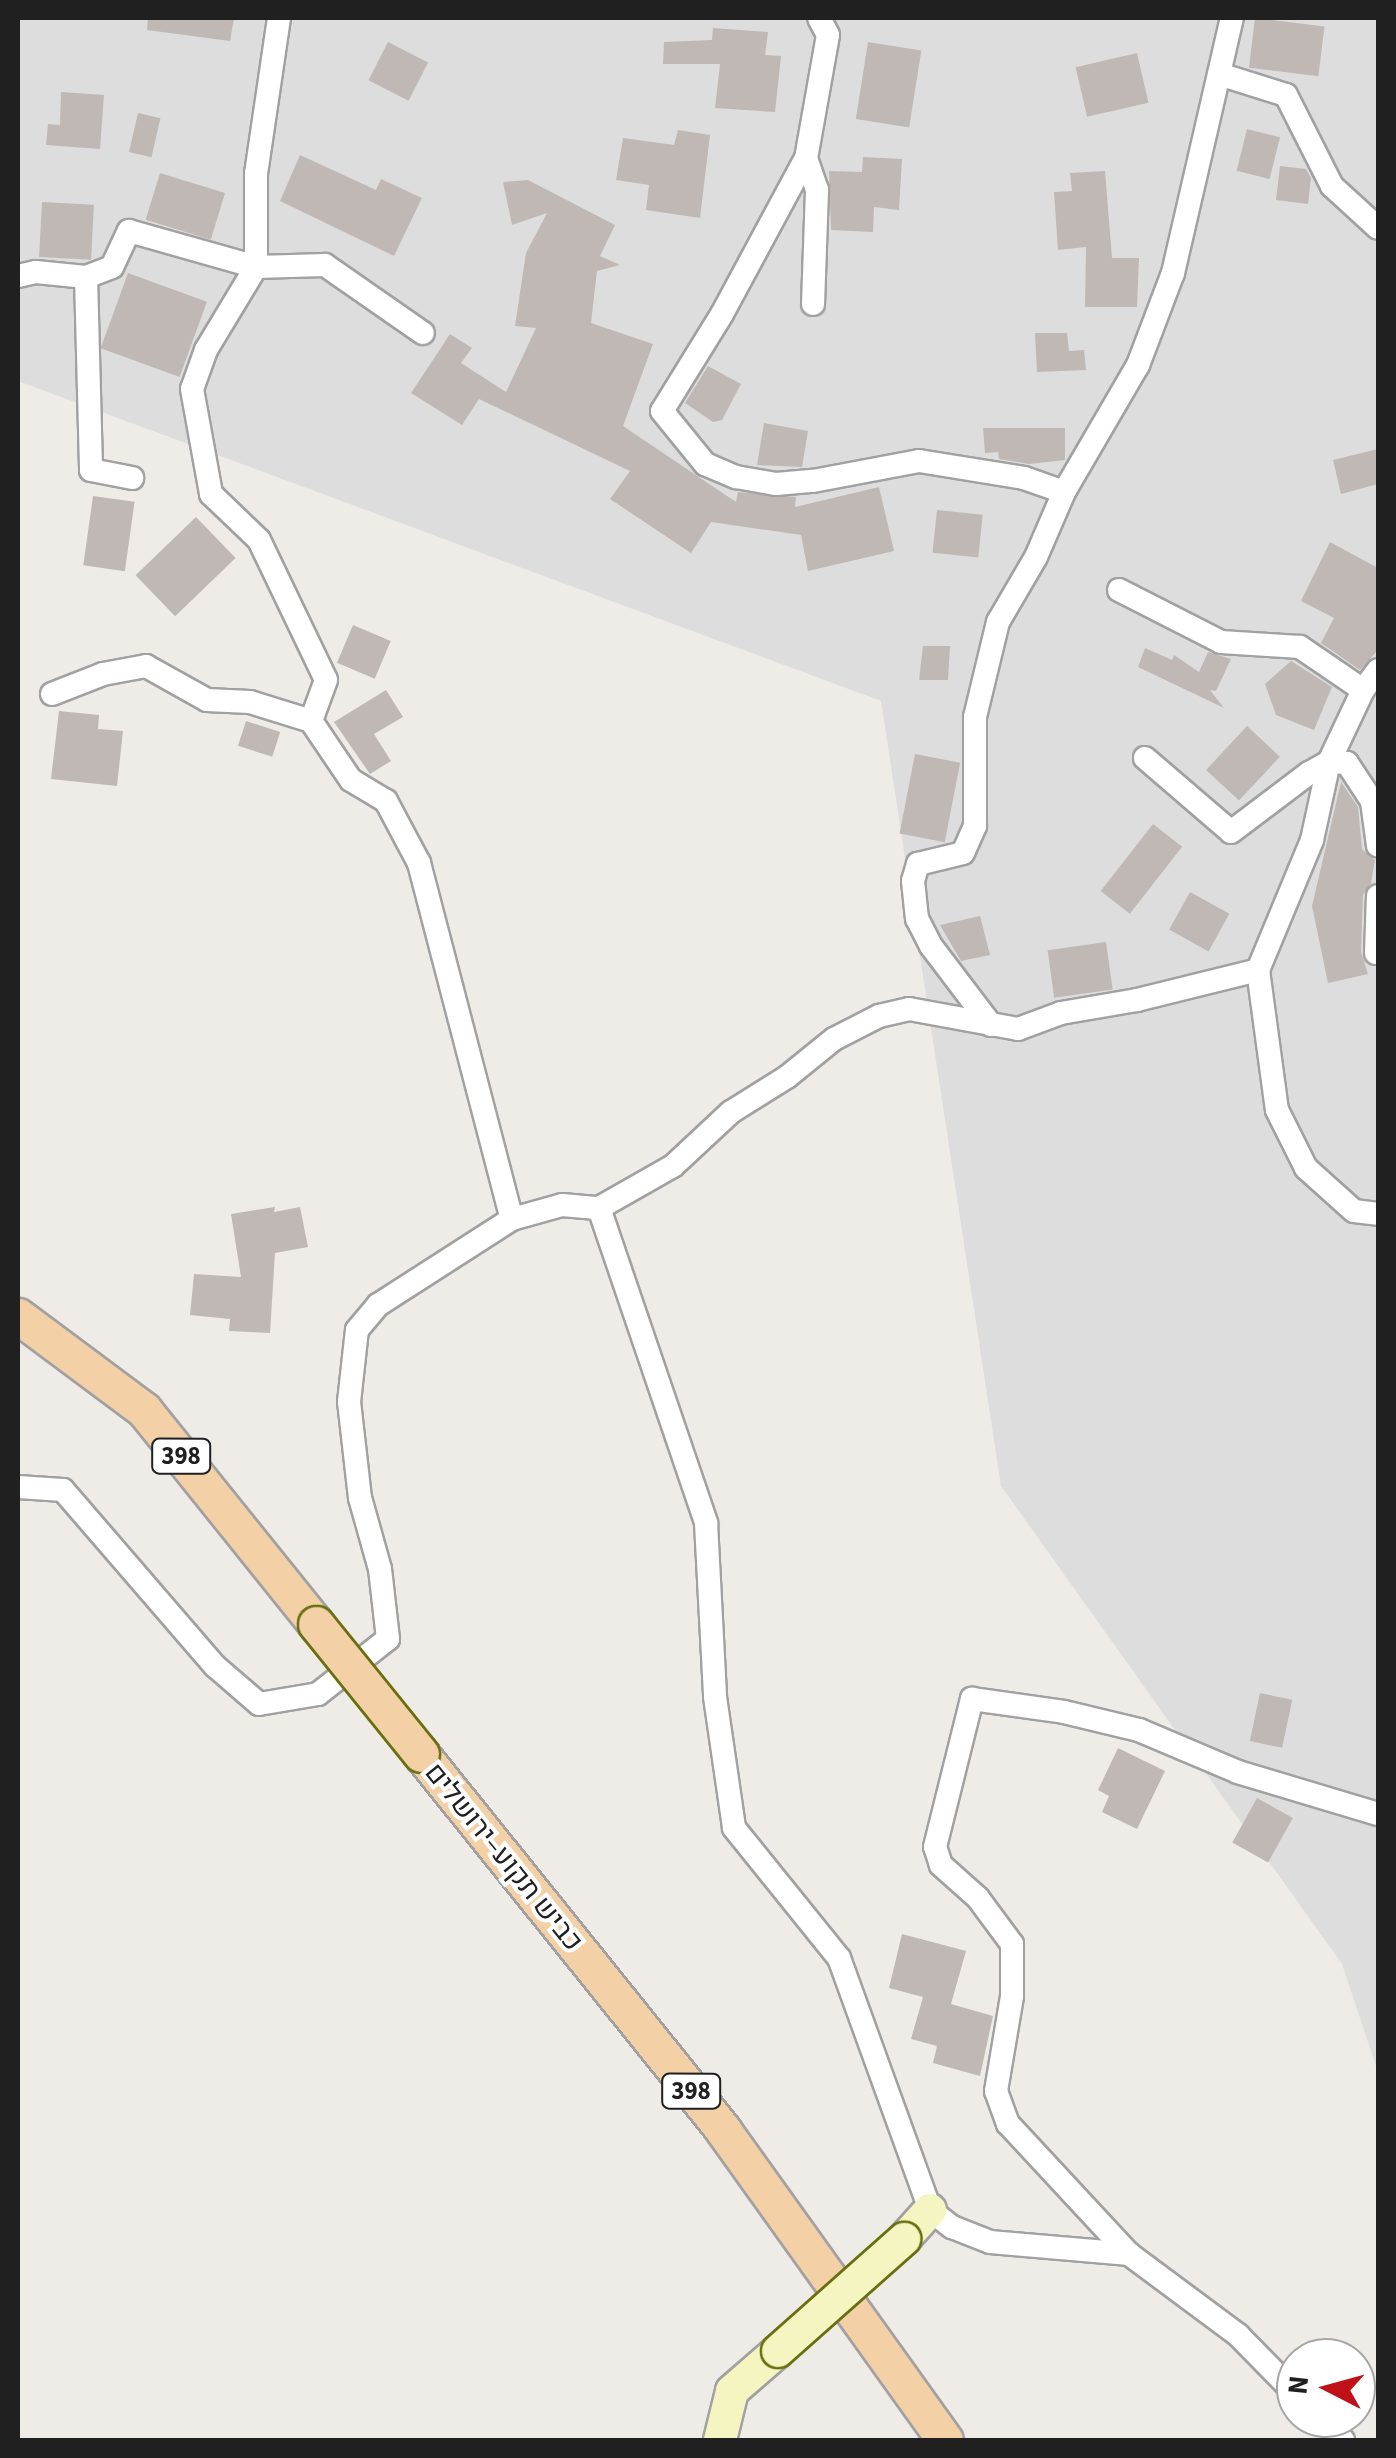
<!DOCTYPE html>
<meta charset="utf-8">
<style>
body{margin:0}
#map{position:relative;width:1396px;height:2458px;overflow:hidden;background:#efece7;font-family:"Source Sans 3",Heebo,sans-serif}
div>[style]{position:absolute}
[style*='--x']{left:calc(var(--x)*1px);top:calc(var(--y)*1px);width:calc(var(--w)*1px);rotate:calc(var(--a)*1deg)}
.residential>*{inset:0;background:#dedddd}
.building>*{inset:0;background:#c0b8b4;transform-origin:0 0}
.roads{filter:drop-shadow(2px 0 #a1a1a1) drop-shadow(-2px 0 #a1a1a1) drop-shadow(0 2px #a1a1a1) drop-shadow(0 -2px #a1a1a1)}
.street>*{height:22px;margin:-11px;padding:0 11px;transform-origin:11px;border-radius:11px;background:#fff}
.secondary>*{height:32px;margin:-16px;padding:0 16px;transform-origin:16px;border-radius:16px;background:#f4f5c0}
.primary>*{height:35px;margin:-17.5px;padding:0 17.5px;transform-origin:17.5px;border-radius:17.5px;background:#f4d0a7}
.bridges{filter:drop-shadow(2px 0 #686f0e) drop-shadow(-2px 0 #686f0e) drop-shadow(0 2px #686f0e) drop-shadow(0 -2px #686f0e)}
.secondary-bridge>*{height:32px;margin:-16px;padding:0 16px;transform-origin:16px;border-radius:16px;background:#f4f5c0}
.primary-bridge>*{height:35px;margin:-17.5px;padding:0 17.5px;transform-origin:17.5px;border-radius:17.5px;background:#f4d0a7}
span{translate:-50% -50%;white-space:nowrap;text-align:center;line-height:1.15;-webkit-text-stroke:8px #fff;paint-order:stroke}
.shield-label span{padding:2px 8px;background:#fff;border:2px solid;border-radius:8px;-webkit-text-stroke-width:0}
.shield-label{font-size:25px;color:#202020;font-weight:700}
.street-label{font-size:28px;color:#202020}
.frame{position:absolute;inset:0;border:20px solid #202020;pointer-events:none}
.north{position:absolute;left:1276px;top:2338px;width:100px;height:100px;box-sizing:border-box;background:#fff;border:2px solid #a6a6a6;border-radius:50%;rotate:276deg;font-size:28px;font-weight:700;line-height:40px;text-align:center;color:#202020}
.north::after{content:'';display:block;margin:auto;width:35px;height:45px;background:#bf1117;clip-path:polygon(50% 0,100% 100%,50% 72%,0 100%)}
</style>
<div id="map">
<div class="residential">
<i style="clip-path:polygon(18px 18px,1378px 18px,1378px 2072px,1342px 1964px,1001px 1486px,881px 701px,18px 381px)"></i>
</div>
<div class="building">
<i style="clip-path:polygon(148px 18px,234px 18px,230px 41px,147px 30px)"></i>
<i style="left:1255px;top:18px;width:70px;height:50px;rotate:7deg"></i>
<i style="clip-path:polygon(713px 28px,768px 32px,765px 55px,781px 56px,775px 112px,715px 108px,720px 64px,663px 64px,664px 42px,712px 40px)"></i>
<i style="left:388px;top:42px;width:45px;height:43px;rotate:27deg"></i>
<i style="left:868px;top:42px;width:54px;height:78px;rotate:9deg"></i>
<i style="left:1137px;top:53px;width:51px;height:63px;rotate:77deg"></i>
<i style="clip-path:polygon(61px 92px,104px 95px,100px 149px,46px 145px,48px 124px,60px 125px)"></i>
<i style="left:138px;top:113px;width:23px;height:40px;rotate:13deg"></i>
<i style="left:1247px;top:129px;width:34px;height:43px;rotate:14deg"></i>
<i style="clip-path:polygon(678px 130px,710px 135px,700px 218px,646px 210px,649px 185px,616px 180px,623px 138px,674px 145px)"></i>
<i style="clip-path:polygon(300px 155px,376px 190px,381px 179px,422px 198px,394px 256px,280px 201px)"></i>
<i style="clip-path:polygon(863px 157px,902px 159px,899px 210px,874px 207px,873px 232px,831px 230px,829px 171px,862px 172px)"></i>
<i style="clip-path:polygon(1280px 166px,1306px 169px,1311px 178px,1308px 204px,1276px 200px)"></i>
<i style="clip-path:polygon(1105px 171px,1112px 258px,1139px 258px,1137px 307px,1085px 307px,1086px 247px,1058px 250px,1054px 192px,1072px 191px,1070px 173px)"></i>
<i style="left:160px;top:173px;width:68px;height:49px;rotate:17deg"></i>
<i style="clip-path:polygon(528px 180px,615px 225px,600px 256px,620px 265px,597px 271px,591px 323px,653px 344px,623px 426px,736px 502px,738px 492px,796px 497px,795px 507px,879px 487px,894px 551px,808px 571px,801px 535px,711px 522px,691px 553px,610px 499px,630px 471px,479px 399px,462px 425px,411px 393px,450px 334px,472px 348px,461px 363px,506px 392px,536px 328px,515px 326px,526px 253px,547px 213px,512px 225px,503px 182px)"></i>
<i style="left:42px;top:202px;width:52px;height:55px;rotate:3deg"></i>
<i style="left:128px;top:273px;width:84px;height:80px;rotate:20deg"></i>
<i style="clip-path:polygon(1035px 333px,1067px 333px,1069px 351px,1084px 350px,1086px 370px,1037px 372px)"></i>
<i style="clip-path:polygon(708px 366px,741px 384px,722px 420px,713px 422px,685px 403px)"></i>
<i style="clip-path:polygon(764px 423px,808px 431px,802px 467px,757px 465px)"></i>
<i style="clip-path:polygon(983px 428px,1065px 428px,1065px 460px,1029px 464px,999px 459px,998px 452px,985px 453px)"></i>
<i style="clip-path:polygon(1378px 449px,1378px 484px,1341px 494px,1333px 460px)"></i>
<i style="left:93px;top:496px;width:42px;height:70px;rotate:8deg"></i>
<i style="left:937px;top:510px;width:46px;height:43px;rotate:6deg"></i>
<i style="left:196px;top:517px;width:57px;height:84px;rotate:46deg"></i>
<i style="clip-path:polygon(1330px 542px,1378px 568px,1378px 650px,1360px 670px,1321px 643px,1334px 618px,1301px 601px)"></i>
<i style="left:353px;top:625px;width:41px;height:41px;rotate:23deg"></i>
<i style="clip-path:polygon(923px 646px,950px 646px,948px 680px,919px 680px)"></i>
<i style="clip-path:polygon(1145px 648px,1172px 660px,1174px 655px,1199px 672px,1208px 652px,1231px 659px,1216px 691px,1210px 690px,1224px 708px,1138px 667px)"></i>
<i style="clip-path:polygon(1291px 661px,1332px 687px,1314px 730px,1276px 715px,1265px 684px)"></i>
<i style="clip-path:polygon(386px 690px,403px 717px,374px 734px,391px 761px,370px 774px,334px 722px)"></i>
<i style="clip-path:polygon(59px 711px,99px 715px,98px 729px,123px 731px,117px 786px,51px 779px)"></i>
<i style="left:246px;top:721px;width:36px;height:26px;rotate:18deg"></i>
<i style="left:1247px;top:726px;width:45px;height:60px;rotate:43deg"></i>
<i style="left:915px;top:754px;width:46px;height:81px;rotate:11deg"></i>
<i style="clip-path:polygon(1341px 782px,1358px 807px,1362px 849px,1375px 860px,1371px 883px,1363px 895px,1361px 952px,1368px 974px,1328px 983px,1312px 906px)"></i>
<i style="left:1153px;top:824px;width:37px;height:85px;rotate:38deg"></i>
<i style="left:1190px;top:892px;width:45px;height:43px;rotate:29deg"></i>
<i style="clip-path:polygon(980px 916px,990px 955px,961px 961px,940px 925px)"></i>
<i style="left:1106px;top:942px;width:48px;height:59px;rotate:82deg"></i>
<i style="clip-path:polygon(275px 1207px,274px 1212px,300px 1207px,308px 1247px,275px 1253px,270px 1333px,229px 1331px,230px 1319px,190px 1315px,194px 1274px,241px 1277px,231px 1214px)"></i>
<i style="left:1260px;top:1693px;width:33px;height:49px;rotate:12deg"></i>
<i style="clip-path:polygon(1118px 1748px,1165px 1771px,1137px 1829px,1102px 1812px,1109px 1796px,1098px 1790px)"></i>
<i style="left:1257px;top:1798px;width:41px;height:51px;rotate:29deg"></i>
<i style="clip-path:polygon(902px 1934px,966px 1951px,951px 2004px,993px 2016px,980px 2076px,933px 2063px,937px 2046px,911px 2039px,923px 1997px,889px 1988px)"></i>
</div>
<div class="roads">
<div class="street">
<i style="--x:279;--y:18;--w:157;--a:98.4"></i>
<i style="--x:256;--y:173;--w:94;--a:90"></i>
<i style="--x:256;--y:267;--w:97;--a:121.1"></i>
<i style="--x:206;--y:350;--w:41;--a:109.7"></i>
<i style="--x:192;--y:389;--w:107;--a:79.7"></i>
<i style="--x:211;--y:494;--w:66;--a:43.8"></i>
<i style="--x:259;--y:540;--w:155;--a:64.4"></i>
<i style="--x:326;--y:680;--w:44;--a:110.1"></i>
<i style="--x:311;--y:721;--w:71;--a:55.9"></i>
<i style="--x:351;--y:780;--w:41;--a:31"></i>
<i style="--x:386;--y:801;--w:70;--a:62"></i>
<i style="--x:419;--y:863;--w:368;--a:75.4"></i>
<i style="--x:819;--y:18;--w:19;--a:62"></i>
<i style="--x:828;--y:35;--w:125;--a:100.1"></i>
<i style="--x:806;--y:158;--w:177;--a:118.3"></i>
<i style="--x:722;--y:314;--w:114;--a:121.7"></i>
<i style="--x:662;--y:411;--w:68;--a:50.9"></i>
<i style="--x:705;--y:464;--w:34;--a:23"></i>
<i style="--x:736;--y:477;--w:41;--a:9.9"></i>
<i style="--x:776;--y:484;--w:37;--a:-5"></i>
<i style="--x:813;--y:481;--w:108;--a:-10.7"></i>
<i style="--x:919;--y:461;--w:106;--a:9.2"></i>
<i style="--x:1024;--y:478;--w:42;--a:19.3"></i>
<i style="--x:1219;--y:74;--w:70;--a:17.4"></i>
<i style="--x:1286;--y:95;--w:102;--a:63.2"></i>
<i style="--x:1332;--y:186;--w:62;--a:42.4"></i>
<i style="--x:806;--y:158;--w:34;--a:71"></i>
<i style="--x:817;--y:190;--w:114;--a:92"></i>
<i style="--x:18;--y:276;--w:18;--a:-13"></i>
<i style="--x:36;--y:272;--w:50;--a:5.7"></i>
<i style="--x:86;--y:277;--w:28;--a:-21"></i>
<i style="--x:112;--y:267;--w:40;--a:-65"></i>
<i style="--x:129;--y:231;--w:132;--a:15.8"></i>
<i style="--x:256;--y:267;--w:69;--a:-1.7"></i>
<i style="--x:325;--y:265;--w:119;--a:34.8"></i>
<i style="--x:86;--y:277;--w:193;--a:88.5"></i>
<i style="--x:91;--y:470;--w:42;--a:11"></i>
<i style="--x:1119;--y:590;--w:114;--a:27"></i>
<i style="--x:1221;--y:642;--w:79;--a:3.6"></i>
<i style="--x:1300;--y:647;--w:76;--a:34.3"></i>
<i style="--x:52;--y:694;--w:55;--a:-21.4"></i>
<i style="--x:103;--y:674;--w:44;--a:-10.5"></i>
<i style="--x:146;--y:666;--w:70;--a:29.1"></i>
<i style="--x:207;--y:700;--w:43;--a:2.7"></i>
<i style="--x:250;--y:702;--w:64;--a:17.3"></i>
<i style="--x:1145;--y:758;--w:113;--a:40.7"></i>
<i style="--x:1231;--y:832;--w:98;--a:-37.1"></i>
<i style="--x:1309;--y:773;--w:23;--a:-29"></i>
<i style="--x:1329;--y:762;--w:18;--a:3"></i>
<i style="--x:1347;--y:763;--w:45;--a:56.7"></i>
<i style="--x:1372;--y:801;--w:45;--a:82.4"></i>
<i style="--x:1376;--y:953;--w:57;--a:-88"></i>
<i style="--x:1258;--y:970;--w:141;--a:82.3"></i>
<i style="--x:1277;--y:1110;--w:65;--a:63.4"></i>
<i style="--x:1306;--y:1168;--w:64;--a:41.9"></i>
<i style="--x:1354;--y:1211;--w:24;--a:7"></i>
<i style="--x:991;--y:1025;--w:99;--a:-127.2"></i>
<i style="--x:931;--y:946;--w:30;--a:-117"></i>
<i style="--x:917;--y:919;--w:38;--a:-96"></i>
<i style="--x:913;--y:881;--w:18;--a:-74"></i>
<i style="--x:918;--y:864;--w:46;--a:-13.7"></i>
<i style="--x:963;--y:853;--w:30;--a:-66"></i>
<i style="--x:975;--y:826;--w:109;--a:-90"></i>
<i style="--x:975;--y:717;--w:98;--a:-76.4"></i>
<i style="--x:998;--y:622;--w:75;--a:-59.7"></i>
<i style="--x:1036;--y:557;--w:71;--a:-66.7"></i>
<i style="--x:1064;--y:492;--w:147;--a:-59.8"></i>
<i style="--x:1138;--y:365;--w:98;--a:-69.2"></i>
<i style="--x:1173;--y:273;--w:262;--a:-77"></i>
<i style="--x:599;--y:1208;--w:333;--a:71.2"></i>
<i style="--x:706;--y:1523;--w:174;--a:87"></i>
<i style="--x:715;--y:1697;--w:132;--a:81.7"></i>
<i style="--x:734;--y:1828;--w:167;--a:51.1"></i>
<i style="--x:839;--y:1958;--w:268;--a:70.1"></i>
<i style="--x:930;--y:2210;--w:28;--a:38"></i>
<i style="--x:952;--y:2227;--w:41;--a:21.5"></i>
<i style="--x:990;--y:2242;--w:140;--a:4.9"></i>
<i style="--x:1129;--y:2254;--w:136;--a:36.6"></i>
<i style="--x:1238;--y:2335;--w:83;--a:45.5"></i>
<i style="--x:18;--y:1487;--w:45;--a:3.8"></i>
<i style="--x:63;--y:1490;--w:233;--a:49.2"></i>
<i style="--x:215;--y:1666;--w:58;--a:40.8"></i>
<i style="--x:259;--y:1704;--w:60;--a:-9.6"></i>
<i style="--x:318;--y:1694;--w:89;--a:-38.2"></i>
<i style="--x:388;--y:1639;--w:70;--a:-96.5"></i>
<i style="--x:380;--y:1569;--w:74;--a:-105.7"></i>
<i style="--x:360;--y:1498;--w:97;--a:-96.5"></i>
<i style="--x:349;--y:1402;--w:72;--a:-83.7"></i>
<i style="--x:357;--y:1330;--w:33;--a:-50"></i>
<i style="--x:378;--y:1305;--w:159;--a:-32.7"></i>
<i style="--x:512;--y:1219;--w:52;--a:-15.6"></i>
<i style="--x:562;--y:1205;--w:37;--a:5"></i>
<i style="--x:599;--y:1208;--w:85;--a:-29.6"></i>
<i style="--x:673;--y:1166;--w:79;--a:-43"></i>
<i style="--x:731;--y:1112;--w:66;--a:-32"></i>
<i style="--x:787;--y:1077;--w:60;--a:-39"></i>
<i style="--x:834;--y:1039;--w:51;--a:-27.1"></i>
<i style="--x:879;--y:1016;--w:31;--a:-13"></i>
<i style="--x:909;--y:1009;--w:111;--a:10.4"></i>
<i style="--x:1018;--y:1029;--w:46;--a:-20.4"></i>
<i style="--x:1061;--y:1013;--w:77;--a:-9.7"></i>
<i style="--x:1137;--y:1000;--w:125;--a:-13.9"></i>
<i style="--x:1258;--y:970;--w:141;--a:-67.4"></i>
<i style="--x:1312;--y:840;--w:80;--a:-77.7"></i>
<i style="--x:1329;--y:762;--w:80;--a:-64.7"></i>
<i style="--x:1363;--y:690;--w:25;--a:-53"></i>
<i style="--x:1129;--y:2254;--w:178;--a:-132.9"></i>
<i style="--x:1008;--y:2124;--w:35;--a:-110"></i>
<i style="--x:996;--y:2091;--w:96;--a:-80.4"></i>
<i style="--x:1012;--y:1996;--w:52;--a:-90"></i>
<i style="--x:1012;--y:1944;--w:57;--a:-126.5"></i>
<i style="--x:978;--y:1898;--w:50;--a:-138.3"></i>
<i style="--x:941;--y:1865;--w:19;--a:-108"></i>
<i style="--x:935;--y:1847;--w:153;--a:-76"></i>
<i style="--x:972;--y:1699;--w:93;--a:8"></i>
<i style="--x:1064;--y:1712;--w:77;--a:13.5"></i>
<i style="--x:1139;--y:1730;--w:108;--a:23"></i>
<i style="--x:1238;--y:1772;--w:146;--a:16.7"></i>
<i style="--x:1320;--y:2418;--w:32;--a:44"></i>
</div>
<div class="secondary">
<i style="--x:904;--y:2239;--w:39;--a:-48"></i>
<i style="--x:720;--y:2440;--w:50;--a:-76.2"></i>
<i style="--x:732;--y:2391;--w:61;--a:-41"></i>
</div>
<div class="primary">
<i style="--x:18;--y:1316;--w:157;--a:36.7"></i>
<i style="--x:144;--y:1410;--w:275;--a:51.2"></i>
<i style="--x:421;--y:1754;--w:482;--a:51.2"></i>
<i style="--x:723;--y:2130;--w:381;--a:54.4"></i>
</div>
</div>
<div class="bridges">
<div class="secondary-bridge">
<i style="--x:778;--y:2351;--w:169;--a:-41.6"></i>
</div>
<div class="primary-bridge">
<i style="--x:316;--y:1624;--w:167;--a:51.1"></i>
</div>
</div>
<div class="shield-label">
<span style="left:181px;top:1456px">398</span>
<span style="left:691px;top:2091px">398</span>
</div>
<div class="street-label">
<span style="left:504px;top:1857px;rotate:51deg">כביש תקוע–ירושלים</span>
</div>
<div class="frame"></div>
<div class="north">N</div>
</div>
